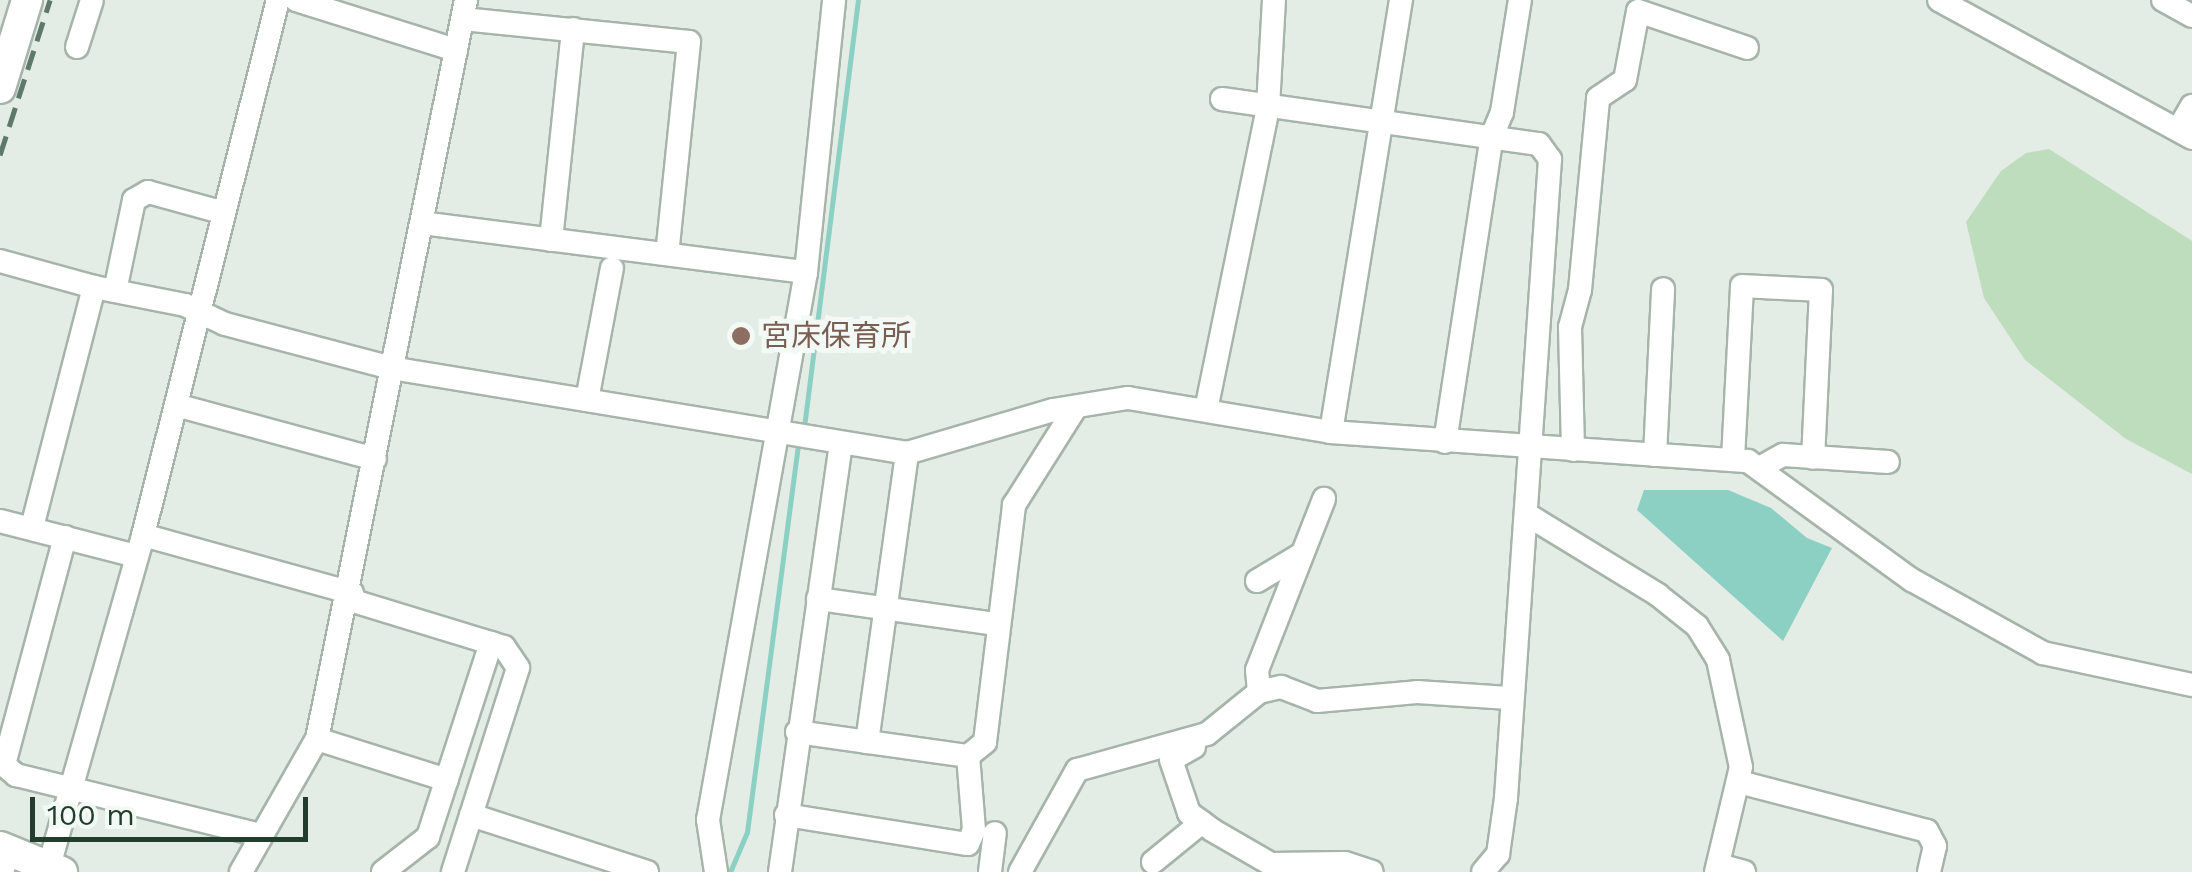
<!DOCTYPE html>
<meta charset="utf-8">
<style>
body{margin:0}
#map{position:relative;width:2192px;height:872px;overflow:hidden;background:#e3ece5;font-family:"Work Sans","Noto Sans JP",sans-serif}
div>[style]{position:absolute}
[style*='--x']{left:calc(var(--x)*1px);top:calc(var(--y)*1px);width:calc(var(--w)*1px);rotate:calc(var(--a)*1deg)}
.green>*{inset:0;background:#beddbc}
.water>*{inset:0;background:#8cd0c4}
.stream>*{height:5px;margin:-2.5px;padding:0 2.5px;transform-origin:2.5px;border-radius:2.5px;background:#8cd0c4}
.roads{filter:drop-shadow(2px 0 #a6b4aa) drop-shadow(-2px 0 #a6b4aa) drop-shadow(0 2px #a6b4aa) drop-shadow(0 -2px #a6b4aa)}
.minor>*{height:22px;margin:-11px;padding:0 11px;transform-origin:11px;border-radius:11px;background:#fff}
.secondary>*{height:30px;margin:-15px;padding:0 15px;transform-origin:15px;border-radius:15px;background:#fff}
.rail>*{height:5px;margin-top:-2.5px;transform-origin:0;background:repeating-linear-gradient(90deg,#5d7968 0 20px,transparent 0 30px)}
.dots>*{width:28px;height:28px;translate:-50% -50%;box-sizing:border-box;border:5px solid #f3f9f4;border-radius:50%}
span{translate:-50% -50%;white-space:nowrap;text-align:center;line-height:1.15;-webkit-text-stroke:10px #f3f9f4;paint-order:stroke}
.education-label{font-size:30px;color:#785e54}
.left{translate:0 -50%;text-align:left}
.scale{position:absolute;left:30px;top:797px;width:278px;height:45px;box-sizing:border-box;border:5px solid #233d2d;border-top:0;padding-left:12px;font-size:30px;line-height:35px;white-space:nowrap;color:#233d2d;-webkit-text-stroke:8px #f3f9f4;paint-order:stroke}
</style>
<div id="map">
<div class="green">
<i style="clip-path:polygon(2049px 149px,2192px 241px,2192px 474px,2126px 439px,2025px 360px,1984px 298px,1966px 222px,2001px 171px,2026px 153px)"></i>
</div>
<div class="water">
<i style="clip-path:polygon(1644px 490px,1728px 490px,1771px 508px,1807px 538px,1832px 548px,1783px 641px,1637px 510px)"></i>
</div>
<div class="stream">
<i style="--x:804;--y:427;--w:430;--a:-82.8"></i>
<i style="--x:730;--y:872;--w:43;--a:-67"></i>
<i style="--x:747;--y:832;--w:393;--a:-82.5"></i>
</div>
<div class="roads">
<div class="minor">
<i style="--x:296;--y:0;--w:168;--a:17.4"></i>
<i style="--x:1939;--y:0;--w:288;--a:28.6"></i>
<i style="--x:2163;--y:0;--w:33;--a:29"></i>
<i style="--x:463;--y:19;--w:227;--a:5.8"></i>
<i style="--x:689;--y:42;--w:213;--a:95.9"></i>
<i style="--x:77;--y:47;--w:49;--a:-72.3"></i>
<i style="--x:1222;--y:99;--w:320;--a:8.1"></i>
<i style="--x:1539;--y:144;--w:19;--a:54"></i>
<i style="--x:1550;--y:159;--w:641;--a:93.94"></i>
<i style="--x:1506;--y:798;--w:57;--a:98.1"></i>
<i style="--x:1498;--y:854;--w:23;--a:130"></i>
<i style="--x:2178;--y:130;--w:28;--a:-60"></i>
<i style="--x:422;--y:223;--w:387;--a:7.3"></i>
<i style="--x:551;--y:240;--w:212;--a:-84"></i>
<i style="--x:0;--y:261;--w:98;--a:15.5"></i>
<i style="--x:115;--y:291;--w:93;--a:-78.2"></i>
<i style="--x:134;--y:200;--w:16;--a:-30"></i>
<i style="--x:148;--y:192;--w:79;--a:15.4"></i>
<i style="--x:587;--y:400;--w:134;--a:-79.3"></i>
<i style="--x:176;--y:405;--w:206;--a:15.2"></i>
<i style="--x:1206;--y:410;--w:309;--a:-78.4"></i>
<i style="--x:1268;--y:107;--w:107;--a:-86.8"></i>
<i style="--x:1331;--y:432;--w:438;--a:-80.8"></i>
<i style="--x:1445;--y:442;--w:310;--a:-81.3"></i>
<i style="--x:1492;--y:136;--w:26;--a:-67"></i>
<i style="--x:1502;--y:112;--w:113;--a:-80.9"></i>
<i style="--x:1573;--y:450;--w:123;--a:-91.4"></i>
<i style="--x:1570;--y:327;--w:38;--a:-75"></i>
<i style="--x:1580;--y:290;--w:193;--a:-84.6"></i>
<i style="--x:1598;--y:98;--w:32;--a:-34"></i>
<i style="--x:1625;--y:80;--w:70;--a:-79.3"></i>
<i style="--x:1638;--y:11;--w:115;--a:18.7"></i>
<i style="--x:1655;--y:455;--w:166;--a:-87.2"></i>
<i style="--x:1733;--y:459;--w:173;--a:-87"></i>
<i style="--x:1742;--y:286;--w:79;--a:2.9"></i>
<i style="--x:1821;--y:290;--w:168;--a:92.7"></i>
<i style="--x:1761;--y:467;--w:25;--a:-29"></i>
<i style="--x:1783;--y:455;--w:105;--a:3.8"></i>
<i style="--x:1526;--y:514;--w:155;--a:31.5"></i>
<i style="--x:1658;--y:595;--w:50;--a:38.5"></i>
<i style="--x:1697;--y:626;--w:40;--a:58"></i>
<i style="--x:1718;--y:660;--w:109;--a:77.9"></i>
<i style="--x:1741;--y:767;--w:108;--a:103.4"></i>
<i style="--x:0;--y:521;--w:140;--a:14.4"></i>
<i style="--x:32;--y:527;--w:248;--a:-75.5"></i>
<i style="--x:94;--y:287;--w:93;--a:11.2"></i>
<i style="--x:185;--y:305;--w:44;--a:25.4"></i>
<i style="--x:225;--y:324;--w:172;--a:14.8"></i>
<i style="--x:391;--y:368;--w:523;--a:9.35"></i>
<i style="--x:907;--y:453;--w:152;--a:-16.4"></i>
<i style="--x:1053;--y:410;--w:76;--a:-9.1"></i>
<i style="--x:1128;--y:398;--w:206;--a:9.5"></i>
<i style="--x:1331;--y:432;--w:418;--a:4"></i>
<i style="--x:1748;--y:461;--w:203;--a:36"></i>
<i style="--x:1912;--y:580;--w:150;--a:29.1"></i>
<i style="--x:2043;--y:653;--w:152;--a:12.1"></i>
<i style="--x:143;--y:535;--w:217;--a:15.5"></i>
<i style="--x:65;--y:537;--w:236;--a:105"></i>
<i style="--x:4;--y:765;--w:16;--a:40"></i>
<i style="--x:16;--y:775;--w:252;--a:13.8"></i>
<i style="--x:1257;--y:581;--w:52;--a:-31"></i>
<i style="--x:818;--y:599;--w:180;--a:8"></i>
<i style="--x:350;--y:600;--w:161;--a:17"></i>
<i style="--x:504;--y:647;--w:25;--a:56"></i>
<i style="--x:518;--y:668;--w:214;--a:107.7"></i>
<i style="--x:1259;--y:692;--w:22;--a:-95"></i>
<i style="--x:1257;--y:670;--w:184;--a:-68.6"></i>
<i style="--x:797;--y:732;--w:173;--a:8"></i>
<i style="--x:968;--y:756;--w:22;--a:-39"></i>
<i style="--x:985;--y:742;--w:239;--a:-83"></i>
<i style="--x:1014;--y:505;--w:116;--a:-57.7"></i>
<i style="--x:317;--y:739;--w:136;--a:17.5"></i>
<i style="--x:867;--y:742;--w:292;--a:-82.1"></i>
<i style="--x:1194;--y:747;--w:26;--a:151"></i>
<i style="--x:1171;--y:760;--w:56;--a:71.2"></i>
<i style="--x:1189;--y:813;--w:29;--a:36"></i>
<i style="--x:1212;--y:830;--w:68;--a:30"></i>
<i style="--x:1271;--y:864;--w:74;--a:-0.8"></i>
<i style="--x:1345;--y:863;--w:28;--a:18"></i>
<i style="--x:1739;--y:782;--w:194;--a:14.6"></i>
<i style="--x:1927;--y:831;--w:17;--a:62"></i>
<i style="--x:1935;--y:846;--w:27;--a:103"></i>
<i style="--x:471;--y:815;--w:185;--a:17.9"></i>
<i style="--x:786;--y:815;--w:184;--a:9.1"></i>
<i style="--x:968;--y:844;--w:15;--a:-67"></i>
<i style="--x:974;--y:830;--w:74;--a:-94.6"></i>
<i style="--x:1153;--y:862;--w:63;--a:-39.2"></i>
<i style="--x:1718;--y:865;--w:27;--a:15"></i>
<i style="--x:49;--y:866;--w:344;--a:-74.1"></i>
<i style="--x:143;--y:535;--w:552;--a:-75.84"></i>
<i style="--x:2;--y:872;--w:22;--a:-72"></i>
<i style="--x:241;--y:872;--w:153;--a:-60.3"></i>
<i style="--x:317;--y:739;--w:754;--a:-78.6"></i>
<i style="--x:383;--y:872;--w:57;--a:-37.9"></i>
<i style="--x:428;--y:837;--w:204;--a:-72"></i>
<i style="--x:716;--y:872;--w:53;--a:-98.7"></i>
<i style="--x:708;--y:820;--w:557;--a:-79.86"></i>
<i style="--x:806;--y:272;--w:273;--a:-84.1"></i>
<i style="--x:780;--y:872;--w:431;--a:-81.9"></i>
<i style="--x:990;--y:872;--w:39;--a:-83"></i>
<i style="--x:1020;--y:872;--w:117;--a:-60.8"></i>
<i style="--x:1077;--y:770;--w:135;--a:-15.5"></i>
<i style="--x:1207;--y:734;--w:67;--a:-38.9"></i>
<i style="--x:1259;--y:692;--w:23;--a:-13"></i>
<i style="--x:1281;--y:687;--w:39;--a:21"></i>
<i style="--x:1317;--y:701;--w:100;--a:-5.1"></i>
<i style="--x:1417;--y:692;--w:92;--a:3.7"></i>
</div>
<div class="secondary">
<i style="--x:0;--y:88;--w:92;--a:-72.9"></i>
<i style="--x:0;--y:847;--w:67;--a:22"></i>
</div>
</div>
<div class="rail">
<i style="--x:0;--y:155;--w:163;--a:-72.1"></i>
</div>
<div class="dots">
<i style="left:741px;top:336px;background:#8d6e63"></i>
</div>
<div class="education-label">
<span class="left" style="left:761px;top:336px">宮床保育所</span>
</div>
<div class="scale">100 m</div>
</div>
